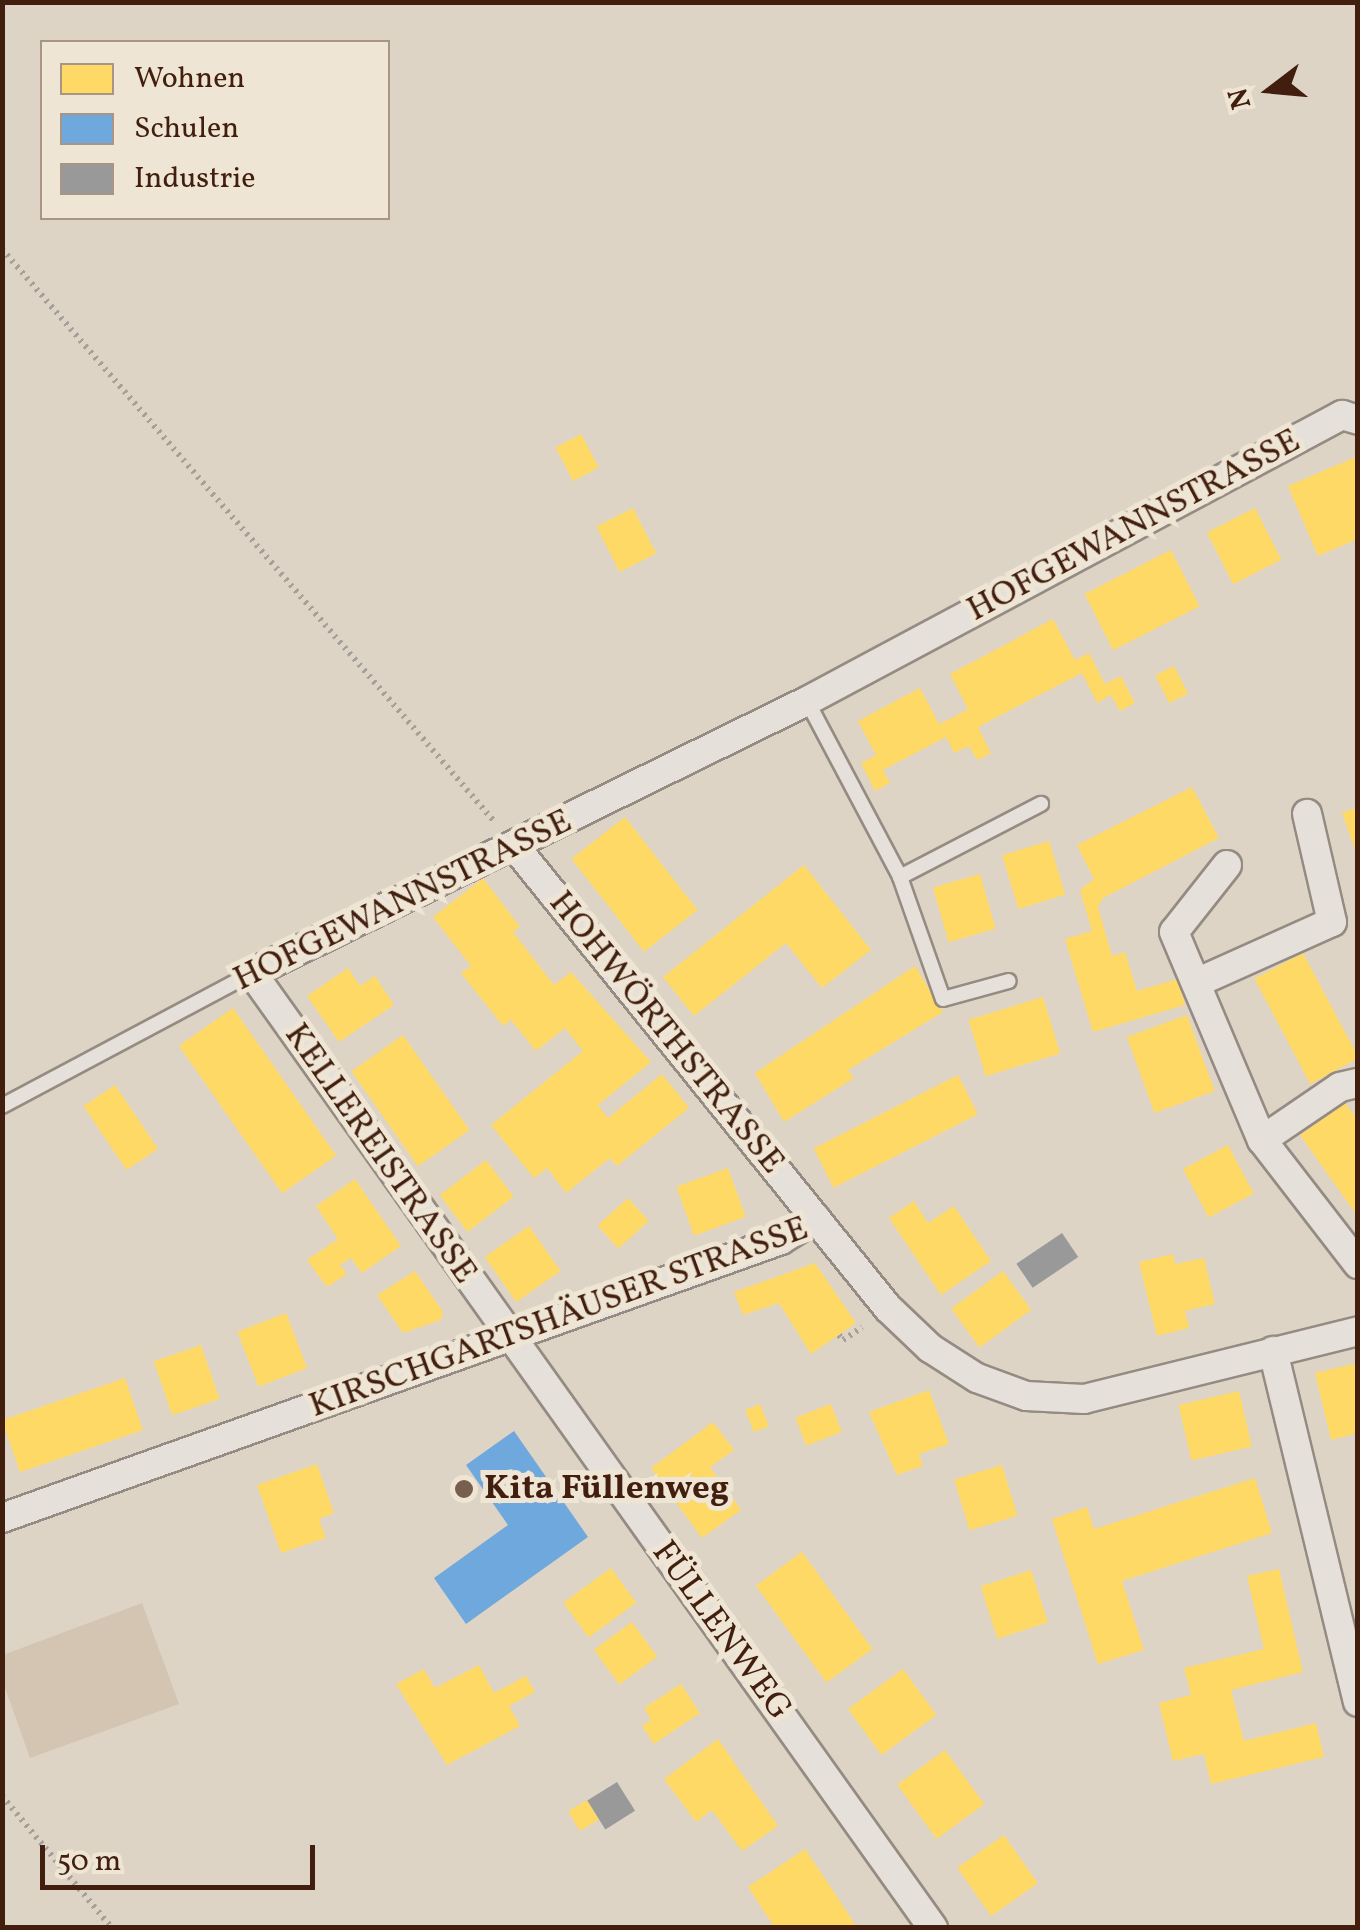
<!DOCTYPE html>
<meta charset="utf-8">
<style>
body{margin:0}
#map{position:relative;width:1360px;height:1930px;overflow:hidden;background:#ddd4c6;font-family:Vollkorn,serif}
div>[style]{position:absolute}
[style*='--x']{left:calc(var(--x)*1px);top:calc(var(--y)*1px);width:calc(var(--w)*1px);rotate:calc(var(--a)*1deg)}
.green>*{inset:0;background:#d3c5b1}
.homes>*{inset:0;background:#ffd966;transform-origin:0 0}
.schools>*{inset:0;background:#6fa8dc}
.industry>*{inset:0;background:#999;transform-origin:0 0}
.path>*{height:6px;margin-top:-3px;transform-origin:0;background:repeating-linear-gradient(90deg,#a79f99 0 2.5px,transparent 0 7.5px)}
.roads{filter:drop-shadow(2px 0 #958b82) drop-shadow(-2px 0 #958b82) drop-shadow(0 2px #958b82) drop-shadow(0 -2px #958b82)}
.lane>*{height:14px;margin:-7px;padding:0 7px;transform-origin:7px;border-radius:7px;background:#e5e1da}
.street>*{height:28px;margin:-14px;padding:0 14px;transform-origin:14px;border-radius:14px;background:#e5e1da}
.dots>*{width:28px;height:28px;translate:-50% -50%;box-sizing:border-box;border:5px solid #efe5d4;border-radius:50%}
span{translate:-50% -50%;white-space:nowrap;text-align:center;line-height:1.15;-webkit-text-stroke:10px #efe5d4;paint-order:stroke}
.street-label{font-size:35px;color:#411e0e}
.poi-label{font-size:35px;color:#411e0e;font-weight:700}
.left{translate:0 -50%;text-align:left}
.frame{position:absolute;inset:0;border:5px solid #411e0e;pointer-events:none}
.legend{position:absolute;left:40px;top:40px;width:350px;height:180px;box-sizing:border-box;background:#efe5d4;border:2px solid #a99585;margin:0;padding:12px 18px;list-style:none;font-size:30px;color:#411e0e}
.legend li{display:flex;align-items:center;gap:20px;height:50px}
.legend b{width:50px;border:2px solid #a99585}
.north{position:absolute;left:1220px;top:40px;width:100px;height:100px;-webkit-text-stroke:8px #efe5d4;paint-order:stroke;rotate:254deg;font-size:28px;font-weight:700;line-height:40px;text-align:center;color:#411e0e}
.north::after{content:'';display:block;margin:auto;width:35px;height:45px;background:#411e0e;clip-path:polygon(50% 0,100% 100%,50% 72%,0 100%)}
.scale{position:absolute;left:40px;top:1845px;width:275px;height:45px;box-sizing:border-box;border:5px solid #411e0e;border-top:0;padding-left:12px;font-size:30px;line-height:35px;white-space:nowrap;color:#411e0e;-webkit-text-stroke:8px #efe5d4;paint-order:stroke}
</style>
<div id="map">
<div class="green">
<i style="clip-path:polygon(142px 1603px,179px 1704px,30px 1758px,3px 1682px,3px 1655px)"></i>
</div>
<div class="homes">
<i style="left:581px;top:434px;width:38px;height:29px;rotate:62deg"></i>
<i style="clip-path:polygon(1358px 456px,1358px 539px,1318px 556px,1288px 486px)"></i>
<i style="left:633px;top:508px;width:51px;height:41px;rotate:63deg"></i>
<i style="left:1255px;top:508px;width:58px;height:54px;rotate:63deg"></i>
<i style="left:1171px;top:550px;width:63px;height:97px;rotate:63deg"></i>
<i style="clip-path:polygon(1053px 619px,1075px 660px,1089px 653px,1105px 684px,1121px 676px,1135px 703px,1120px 711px,1111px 695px,1097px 703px,1082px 673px,978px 727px,991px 753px,977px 760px,969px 746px,954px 753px,946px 737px,883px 770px,890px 783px,875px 791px,861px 763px,876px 755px,858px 721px,920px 688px,939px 724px,954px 717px,968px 709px,950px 674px)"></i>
<i style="left:1174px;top:666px;width:31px;height:21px;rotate:63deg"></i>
<i style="clip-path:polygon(1192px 787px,1219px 838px,1103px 898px,1098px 907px,1112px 956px,1125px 952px,1137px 991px,1178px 979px,1185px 1005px,1093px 1032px,1065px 939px,1092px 931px,1080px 890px,1094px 879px,1077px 845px)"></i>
<i style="clip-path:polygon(1358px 807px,1358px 855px,1357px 855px,1342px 813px)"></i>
<i style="left:625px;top:817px;width:118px;height:68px;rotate:52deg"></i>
<i style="left:1049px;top:841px;width:56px;height:49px;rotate:73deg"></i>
<i style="clip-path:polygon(804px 865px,871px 950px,822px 988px,786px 943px,694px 1016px,663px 977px)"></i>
<i style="left:980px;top:874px;width:57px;height:49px;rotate:74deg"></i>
<i style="clip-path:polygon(483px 878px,520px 927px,513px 932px,554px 985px,571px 972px,651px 1062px,598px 1105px,608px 1118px,662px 1074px,689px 1108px,617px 1166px,610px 1158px,566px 1193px,547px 1168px,534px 1178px,491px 1125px,583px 1051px,565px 1028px,536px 1051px,511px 1020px,503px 1026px,461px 973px,471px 966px,433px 917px)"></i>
<i style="left:1303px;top:953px;width:119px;height:55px;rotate:62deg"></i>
<i style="clip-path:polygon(915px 966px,943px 1012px,848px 1070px,854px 1078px,784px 1122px,755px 1073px)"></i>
<i style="clip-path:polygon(348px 968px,360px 986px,375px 976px,394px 1005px,339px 1042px,307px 996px)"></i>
<i style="left:1043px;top:997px;width:59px;height:78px;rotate:73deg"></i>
<i style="left:233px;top:1008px;width:180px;height:66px;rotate:55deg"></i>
<i style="left:1187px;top:1015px;width:81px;height:64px;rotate:70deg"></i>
<i style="left:403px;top:1035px;width:116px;height:63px;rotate:55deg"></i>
<i style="left:958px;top:1075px;width:44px;height:162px;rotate:63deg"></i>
<i style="left:115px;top:1085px;width:77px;height:38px;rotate:56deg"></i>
<i style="clip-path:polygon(1345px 1103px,1358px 1120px,1358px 1217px,1300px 1135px)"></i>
<i style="left:1228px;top:1145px;width:55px;height:51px;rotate:62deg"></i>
<i style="left:486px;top:1160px;width:46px;height:58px;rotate:53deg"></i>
<i style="left:728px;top:1168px;width:52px;height:55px;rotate:70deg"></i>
<i style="clip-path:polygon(355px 1179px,401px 1246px,362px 1273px,351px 1258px,340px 1265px,347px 1274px,327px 1287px,307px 1260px,338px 1239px,316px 1206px)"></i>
<i style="left:628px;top:1198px;width:31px;height:41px;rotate:48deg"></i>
<i style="clip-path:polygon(914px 1201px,928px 1223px,954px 1206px,991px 1261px,941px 1295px,889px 1218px)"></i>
<i style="left:529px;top:1226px;width:55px;height:54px;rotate:55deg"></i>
<i style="clip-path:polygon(1173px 1254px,1175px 1264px,1204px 1258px,1215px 1304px,1185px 1311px,1189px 1328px,1157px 1336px,1139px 1262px)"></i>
<i style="clip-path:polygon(815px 1263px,856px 1323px,811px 1354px,779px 1303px,743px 1315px,734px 1292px)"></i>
<i style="clip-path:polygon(415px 1271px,443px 1312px,441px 1320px,403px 1333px,377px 1295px)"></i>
<i style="left:1003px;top:1271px;width:48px;height:64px;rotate:54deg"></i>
<i style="left:286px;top:1313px;width:59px;height:52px;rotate:69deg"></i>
<i style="left:201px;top:1345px;width:57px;height:50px;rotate:71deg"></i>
<i style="clip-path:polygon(1358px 1363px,1358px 1433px,1331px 1440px,1315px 1373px)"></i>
<i style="left:125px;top:1378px;width:55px;height:130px;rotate:71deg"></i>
<i style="clip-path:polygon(929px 1390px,949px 1444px,919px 1454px,923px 1466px,897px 1475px,869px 1412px)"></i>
<i style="left:1239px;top:1391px;width:57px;height:62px;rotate:77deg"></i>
<i style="left:760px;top:1404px;width:24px;height:16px;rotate:68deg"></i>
<i style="left:831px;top:1404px;width:30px;height:38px;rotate:69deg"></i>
<i style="clip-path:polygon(713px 1422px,734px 1450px,710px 1467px,741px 1510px,702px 1538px,651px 1468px)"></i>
<i style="clip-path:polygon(317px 1464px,334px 1513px,319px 1519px,326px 1538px,281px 1553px,257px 1485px)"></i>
<i style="left:1002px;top:1465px;width:53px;height:50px;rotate:73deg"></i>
<i style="clip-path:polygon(1255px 1478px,1272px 1533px,1122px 1581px,1144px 1650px,1098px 1664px,1052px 1519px,1087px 1507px,1094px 1529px)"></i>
<i style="left:802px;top:1552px;width:120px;height:57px;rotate:54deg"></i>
<i style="left:611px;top:1568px;width:43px;height:59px;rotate:54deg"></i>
<i style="clip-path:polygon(1279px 1569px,1303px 1672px,1231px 1690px,1244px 1741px,1316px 1723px,1324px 1757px,1211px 1784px,1204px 1754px,1173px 1761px,1159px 1703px,1191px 1695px,1184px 1668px,1264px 1649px,1247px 1576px)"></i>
<i style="left:1031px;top:1570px;width:55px;height:53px;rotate:72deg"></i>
<i style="left:632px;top:1622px;width:43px;height:47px;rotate:54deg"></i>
<i style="clip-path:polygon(479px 1665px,494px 1693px,526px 1676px,535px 1692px,509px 1706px,520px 1726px,447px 1765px,396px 1684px,424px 1669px,435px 1688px)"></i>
<i style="left:903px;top:1669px;width:57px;height:68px;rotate:54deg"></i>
<i style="clip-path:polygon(681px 1684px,700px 1713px,654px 1744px,642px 1726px,651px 1720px,644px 1708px)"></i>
<i style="clip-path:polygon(718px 1739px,778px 1826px,742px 1851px,712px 1810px,696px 1822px,664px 1779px)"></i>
<i style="left:945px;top:1750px;width:67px;height:59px;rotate:54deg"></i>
<i style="left:587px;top:1800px;width:23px;height:22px;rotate:59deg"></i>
<i style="left:1004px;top:1835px;width:59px;height:57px;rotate:55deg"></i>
<i style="clip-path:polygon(805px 1849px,838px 1898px,857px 1928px,775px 1928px,748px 1887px)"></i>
</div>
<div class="schools">
<i style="clip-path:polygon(514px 1431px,588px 1537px,466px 1624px,434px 1578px,508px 1525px,466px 1465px)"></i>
</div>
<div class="industry">
<i style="left:1062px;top:1233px;width:29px;height:55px;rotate:56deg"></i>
<i style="left:617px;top:1782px;width:34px;height:35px;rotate:58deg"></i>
</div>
<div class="path">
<i style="--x:2;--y:249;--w:753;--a:49.31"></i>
<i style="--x:839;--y:1335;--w:6;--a:51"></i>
<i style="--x:843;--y:1340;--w:23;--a:-34"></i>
<i style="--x:2;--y:1796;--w:172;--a:50.2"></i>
</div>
<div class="roads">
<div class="lane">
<i style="--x:807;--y:701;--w:199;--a:62.1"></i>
<i style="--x:900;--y:877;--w:129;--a:70.6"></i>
<i style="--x:943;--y:999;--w:68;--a:-15.3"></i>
<i style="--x:900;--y:877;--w:159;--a:-27.4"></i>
<i style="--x:2;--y:1106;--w:283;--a:-28"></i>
</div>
<div class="street">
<i style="--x:516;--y:848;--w:592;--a:51.04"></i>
<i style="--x:888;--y:1308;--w:58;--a:43.6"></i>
<i style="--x:930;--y:1348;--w:56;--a:32.6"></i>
<i style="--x:977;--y:1378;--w:52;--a:20.2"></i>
<i style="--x:1026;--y:1396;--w:58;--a:3"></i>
<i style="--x:1084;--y:1399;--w:282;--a:-13.9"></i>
<i style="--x:1227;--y:865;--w:85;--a:128.3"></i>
<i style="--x:1174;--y:932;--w:226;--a:67.1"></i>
<i style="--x:1262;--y:1140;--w:157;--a:52.3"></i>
<i style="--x:1196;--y:983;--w:149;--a:-24.2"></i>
<i style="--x:1332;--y:922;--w:111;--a:-103"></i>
<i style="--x:1262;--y:1140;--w:94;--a:-34.2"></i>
<i style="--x:1340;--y:1087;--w:18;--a:-13"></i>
<i style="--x:1273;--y:1351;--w:361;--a:76.4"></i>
<i style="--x:2;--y:1518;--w:827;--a:-19.64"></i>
<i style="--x:781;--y:1240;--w:41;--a:-32.2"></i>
<i style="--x:933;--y:1928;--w:1173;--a:-125.49"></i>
<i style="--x:252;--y:973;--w:618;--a:-26.11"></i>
<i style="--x:807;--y:701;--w:607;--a:-28.13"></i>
<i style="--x:1342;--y:415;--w:17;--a:17"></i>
</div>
</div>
<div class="dots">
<i style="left:464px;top:1489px;background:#785e4e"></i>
</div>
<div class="street-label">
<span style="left:1134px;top:526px;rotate:-28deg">HOFGEWANNSTRASSE</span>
<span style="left:403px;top:901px;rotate:-26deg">HOFGEWANNSTRASSE</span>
<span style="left:666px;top:1033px;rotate:51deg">HOHWÖRTHSTRASSE</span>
<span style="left:380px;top:1154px;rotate:55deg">KELLEREISTRASSE</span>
<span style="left:559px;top:1318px;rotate:-20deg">KIRSCHGARTSHÄUSER STRASSE</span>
<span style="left:721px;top:1631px;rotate:54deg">FÜLLENWEG</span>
</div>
<div class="poi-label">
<span class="left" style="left:484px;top:1489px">Kita Füllenweg</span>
</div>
<div class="frame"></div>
<ul class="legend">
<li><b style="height:28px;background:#ffd966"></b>Wohnen</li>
<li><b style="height:28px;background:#6fa8dc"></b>Schulen</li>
<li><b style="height:28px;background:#999"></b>Industrie</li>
</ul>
<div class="north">N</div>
<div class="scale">50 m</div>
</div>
